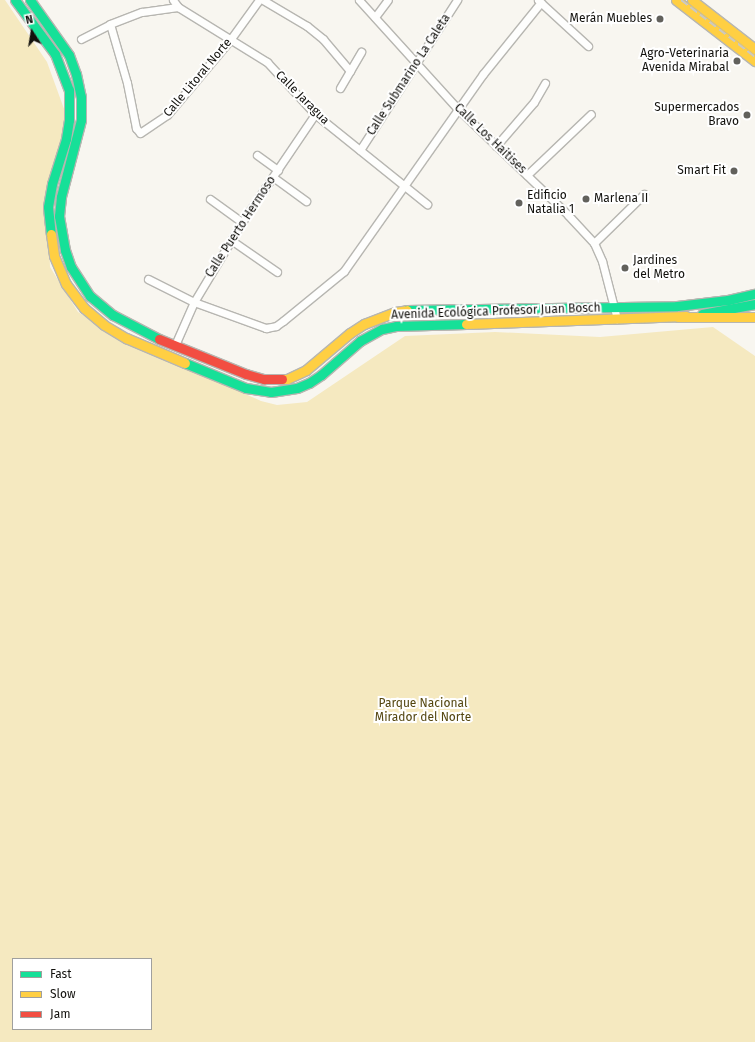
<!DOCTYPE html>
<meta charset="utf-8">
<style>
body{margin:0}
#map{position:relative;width:755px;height:1042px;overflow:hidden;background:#f8f6f0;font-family:"Fira Sans",sans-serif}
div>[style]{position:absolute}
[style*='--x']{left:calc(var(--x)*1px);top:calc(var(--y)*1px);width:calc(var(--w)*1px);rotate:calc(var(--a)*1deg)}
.green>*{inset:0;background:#f5e9c0}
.roads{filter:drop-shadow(1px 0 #b7b6b1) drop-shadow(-1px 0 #b7b6b1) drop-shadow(0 1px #b7b6b1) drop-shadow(0 -1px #b7b6b1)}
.street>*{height:7px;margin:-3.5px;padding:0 3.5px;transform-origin:3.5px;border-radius:3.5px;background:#fefefd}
.fast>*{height:9px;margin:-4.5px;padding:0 4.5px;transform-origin:4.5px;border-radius:4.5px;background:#16e098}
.slow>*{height:9px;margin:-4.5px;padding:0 4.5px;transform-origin:4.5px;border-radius:4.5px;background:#ffcf43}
.jam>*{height:9px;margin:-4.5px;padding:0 4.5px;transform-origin:4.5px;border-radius:4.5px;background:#f24e42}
.rail>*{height:2px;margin-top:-1px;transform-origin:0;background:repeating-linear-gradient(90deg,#c9c8c6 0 8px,transparent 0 12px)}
.dots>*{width:11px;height:11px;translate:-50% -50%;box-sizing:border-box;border:2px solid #fff;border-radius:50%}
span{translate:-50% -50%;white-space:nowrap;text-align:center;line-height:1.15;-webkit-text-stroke:4px #fff;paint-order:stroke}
.poi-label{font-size:12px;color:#12110d}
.right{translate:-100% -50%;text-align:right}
.left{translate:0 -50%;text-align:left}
.street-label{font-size:12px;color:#12110d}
.park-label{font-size:12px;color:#544610}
.legend{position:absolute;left:12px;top:958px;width:140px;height:72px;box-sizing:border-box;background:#fff;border:1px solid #a0a09e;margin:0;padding:5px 7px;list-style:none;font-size:12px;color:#12110d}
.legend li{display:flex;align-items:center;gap:8px;height:20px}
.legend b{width:20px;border:1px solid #a0a09e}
.north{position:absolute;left:12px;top:12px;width:40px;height:40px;-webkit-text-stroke:3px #fff;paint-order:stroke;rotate:348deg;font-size:11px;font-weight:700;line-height:16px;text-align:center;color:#12110d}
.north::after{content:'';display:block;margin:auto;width:14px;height:18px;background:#12110d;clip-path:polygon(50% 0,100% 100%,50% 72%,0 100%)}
</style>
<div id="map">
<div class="green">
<i style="clip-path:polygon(evenodd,0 0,5px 0,47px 62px,67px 117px,48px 202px,50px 267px,78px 312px,129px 342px,261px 401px,277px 405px,307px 402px,405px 336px,495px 332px,600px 337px,713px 327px,755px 356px,755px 1042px,0 1042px,0 0,13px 959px,151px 959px,151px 1029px,13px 1029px,13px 959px)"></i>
</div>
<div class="roads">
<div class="street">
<i style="--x:173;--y:0;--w:9;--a:54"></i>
<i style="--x:178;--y:7;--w:105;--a:31.7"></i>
<i style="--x:267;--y:62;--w:71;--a:47.3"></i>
<i style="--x:315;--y:114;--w:144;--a:38.8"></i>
<i style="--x:263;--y:0;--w:51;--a:30.6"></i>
<i style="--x:307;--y:26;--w:21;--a:39"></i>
<i style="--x:323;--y:39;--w:42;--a:49.8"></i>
<i style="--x:359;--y:0;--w:147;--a:47.8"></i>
<i style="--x:458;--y:109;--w:153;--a:43.9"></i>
<i style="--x:568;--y:215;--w:38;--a:47"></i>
<i style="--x:594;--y:243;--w:20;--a:66"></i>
<i style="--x:602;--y:261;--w:60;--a:75.5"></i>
<i style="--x:538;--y:0;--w:68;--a:42.6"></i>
<i style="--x:375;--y:17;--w:21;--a:-53"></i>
<i style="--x:110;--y:24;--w:61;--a:73.9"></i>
<i style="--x:127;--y:83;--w:46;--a:78.7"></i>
<i style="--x:136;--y:128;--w:6;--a:51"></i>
<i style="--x:140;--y:133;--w:32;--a:-34"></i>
<i style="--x:167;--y:115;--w:98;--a:-50"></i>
<i style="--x:230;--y:40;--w:49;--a:-54.1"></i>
<i style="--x:81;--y:39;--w:33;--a:-27"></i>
<i style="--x:110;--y:24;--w:34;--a:-21"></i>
<i style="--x:142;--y:12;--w:36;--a:-8"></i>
<i style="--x:340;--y:88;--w:42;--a:-59.7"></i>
<i style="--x:496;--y:146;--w:58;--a:-49.2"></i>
<i style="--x:534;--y:102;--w:22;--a:-60"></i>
<i style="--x:360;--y:150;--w:179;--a:-57.1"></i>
<i style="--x:257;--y:155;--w:26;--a:36"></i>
<i style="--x:527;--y:175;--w:88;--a:-43.6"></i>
<i style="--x:273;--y:177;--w:41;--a:36"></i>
<i style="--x:210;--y:199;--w:39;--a:36"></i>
<i style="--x:231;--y:240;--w:56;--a:34.8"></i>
<i style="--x:594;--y:243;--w:70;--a:-44.4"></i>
<i style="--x:148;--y:279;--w:51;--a:26.6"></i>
<i style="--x:194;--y:302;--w:77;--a:19.9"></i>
<i style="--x:266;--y:328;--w:10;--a:-11"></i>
<i style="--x:276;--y:326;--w:9;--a:-36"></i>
<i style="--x:283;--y:321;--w:79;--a:-39.3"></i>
<i style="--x:344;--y:271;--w:241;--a:-54.8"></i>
<i style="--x:483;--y:74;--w:92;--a:-51.1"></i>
<i style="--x:175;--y:345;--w:47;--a:-66.2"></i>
<i style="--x:194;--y:302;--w:93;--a:-59"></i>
<i style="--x:242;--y:222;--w:130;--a:-55.9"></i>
</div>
<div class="fast">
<i style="--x:15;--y:0;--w:67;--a:53.5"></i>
<i style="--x:55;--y:54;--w:39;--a:69"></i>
<i style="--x:69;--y:90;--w:30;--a:90"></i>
<i style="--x:69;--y:120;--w:19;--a:99"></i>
<i style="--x:66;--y:139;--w:47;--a:107.3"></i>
<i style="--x:52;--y:184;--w:23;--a:100"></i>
<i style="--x:48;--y:207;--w:27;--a:84"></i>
<i style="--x:30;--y:0;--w:67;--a:54.7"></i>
<i style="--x:69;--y:55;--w:20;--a:70"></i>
<i style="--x:76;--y:74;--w:24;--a:78"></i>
<i style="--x:81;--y:97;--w:23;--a:90"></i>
<i style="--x:81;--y:120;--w:80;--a:104.6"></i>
<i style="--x:61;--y:197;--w:19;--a:96"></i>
<i style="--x:59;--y:216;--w:35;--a:80"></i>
<i style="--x:65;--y:250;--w:18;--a:71"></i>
<i style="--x:71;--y:267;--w:35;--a:57"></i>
<i style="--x:90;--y:296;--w:30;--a:40"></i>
<i style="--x:113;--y:315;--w:52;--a:27.6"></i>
<i style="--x:407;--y:310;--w:270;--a:-0.8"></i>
<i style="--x:677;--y:306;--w:51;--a:-6.7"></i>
<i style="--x:728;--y:300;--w:28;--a:-13"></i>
<i style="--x:702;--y:314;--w:54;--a:-10.7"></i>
<i style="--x:185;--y:363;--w:66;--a:22.3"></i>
<i style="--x:246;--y:388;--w:25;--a:9"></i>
<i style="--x:271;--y:392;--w:26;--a:-9"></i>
<i style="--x:297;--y:388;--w:13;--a:-23"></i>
<i style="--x:309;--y:383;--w:14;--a:-34"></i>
<i style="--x:321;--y:375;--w:52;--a:-41.1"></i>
<i style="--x:360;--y:341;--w:25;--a:-29"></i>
<i style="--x:382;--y:329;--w:14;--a:-12"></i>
<i style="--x:396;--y:326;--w:70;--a:-1.6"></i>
</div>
<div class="slow">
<i style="--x:676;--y:0;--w:100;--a:37.7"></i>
<i style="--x:692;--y:0;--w:80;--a:37.9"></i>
<i style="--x:51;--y:234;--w:22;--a:82"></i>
<i style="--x:54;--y:256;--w:30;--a:67"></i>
<i style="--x:66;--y:284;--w:30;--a:53"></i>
<i style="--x:84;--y:308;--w:26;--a:40"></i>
<i style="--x:104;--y:325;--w:26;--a:31"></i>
<i style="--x:126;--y:338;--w:64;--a:23"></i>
<i style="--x:678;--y:317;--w:77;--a:0"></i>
<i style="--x:466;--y:324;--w:220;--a:-2.1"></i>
<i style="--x:282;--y:379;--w:5;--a:0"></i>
<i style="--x:287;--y:379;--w:21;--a:-25"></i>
<i style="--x:306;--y:370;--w:57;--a:-40.1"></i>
<i style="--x:350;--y:333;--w:17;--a:-33"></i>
<i style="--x:364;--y:324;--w:34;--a:-21"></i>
<i style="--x:396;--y:312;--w:11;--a:-10"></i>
</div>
<div class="jam">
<i style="--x:159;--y:339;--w:94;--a:21.9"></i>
<i style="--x:246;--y:374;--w:19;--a:16"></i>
<i style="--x:264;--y:379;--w:18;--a:0"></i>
</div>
</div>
<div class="rail">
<i style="--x:681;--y:0;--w:93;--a:37.6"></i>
</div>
<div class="dots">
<i style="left:660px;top:19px;background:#62615c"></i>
<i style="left:737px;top:61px;background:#62615c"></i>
<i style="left:747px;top:115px;background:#62615c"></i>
<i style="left:734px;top:171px;background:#62615c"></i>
<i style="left:586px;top:199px;background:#62615c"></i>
<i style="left:519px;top:203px;background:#62615c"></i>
<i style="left:625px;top:268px;background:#62615c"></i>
</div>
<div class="poi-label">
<span class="right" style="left:652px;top:19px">Merán Muebles</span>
<span class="right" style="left:729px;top:61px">Agro-Veterinaria<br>Avenida Mirabal</span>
<span class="right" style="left:739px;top:115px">Supermercados<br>Bravo</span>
<span class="right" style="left:726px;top:171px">Smart Fit</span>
<span class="left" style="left:527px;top:203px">Edificio<br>Natalia 1</span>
<span class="left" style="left:594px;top:199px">Marlena II</span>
<span class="left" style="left:633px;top:268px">Jardines<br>del Metro</span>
</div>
<div class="street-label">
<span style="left:409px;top:75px;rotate:-57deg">Calle Submarino La Caleta</span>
<span style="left:198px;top:78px;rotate:-50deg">Calle Litoral Norte</span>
<span style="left:302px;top:98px;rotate:45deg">Calle Jaragua</span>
<span style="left:490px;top:139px;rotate:44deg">Calle Los Haitises</span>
<span style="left:241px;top:227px;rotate:-57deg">Calle Puerto Hermoso</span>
<span style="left:496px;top:312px;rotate:-2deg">Avenida Ecológica Profesor Juan Bosch</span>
</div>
<div class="park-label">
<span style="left:423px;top:711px">Parque Nacional<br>Mirador del Norte</span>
</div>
<ul class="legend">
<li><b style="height:5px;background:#16e098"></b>Fast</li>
<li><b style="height:5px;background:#ffcf43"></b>Slow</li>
<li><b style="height:5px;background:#f24e42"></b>Jam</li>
</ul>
<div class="north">N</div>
</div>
